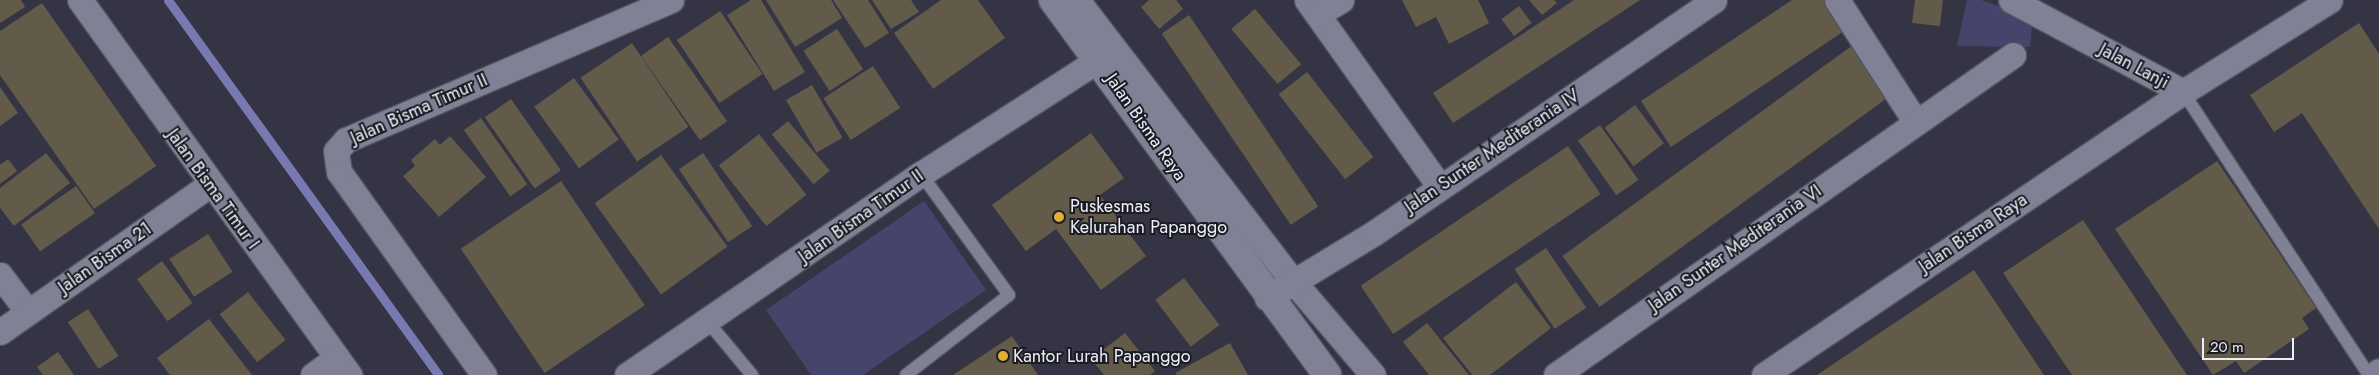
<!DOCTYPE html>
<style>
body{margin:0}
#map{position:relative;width:2379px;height:375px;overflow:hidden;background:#343444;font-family:Jost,sans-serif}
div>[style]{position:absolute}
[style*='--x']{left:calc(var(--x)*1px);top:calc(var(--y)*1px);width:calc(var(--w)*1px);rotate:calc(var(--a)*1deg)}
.green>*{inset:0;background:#45456c}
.stream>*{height:9px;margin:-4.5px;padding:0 4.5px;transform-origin:4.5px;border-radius:4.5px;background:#7879b1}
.building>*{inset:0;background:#635b4a;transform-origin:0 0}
.roads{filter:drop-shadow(1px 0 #525360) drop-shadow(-1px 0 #525360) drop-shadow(0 1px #525360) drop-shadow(0 -1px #525360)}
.service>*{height:12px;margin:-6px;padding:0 6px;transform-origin:6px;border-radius:6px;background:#808194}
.minor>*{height:25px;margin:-12.5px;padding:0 12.5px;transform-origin:12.5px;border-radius:12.5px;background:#808194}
.tertiary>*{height:28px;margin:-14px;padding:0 14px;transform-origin:14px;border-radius:14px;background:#808194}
.dots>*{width:14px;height:14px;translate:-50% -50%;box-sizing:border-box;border:2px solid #1c1d24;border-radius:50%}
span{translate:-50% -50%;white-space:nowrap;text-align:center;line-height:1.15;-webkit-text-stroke:4px #1c1d24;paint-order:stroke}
.street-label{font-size:18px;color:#edeef8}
.poi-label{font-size:18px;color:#edeef8}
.left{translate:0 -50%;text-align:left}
.scale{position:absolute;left:2202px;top:338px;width:92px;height:22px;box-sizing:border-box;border:2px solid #edeef8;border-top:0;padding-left:6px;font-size:15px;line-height:18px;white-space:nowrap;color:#edeef8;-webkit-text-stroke:4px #1c1d24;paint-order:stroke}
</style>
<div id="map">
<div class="green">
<i style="clip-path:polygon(1967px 0,1981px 0,2033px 18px,2030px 47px,1957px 46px)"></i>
<i style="clip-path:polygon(924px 201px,986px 290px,863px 375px,811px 375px,766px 310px)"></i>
</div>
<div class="stream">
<i style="--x:168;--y:0;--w:462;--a:54.2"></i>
</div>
<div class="building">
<i style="clip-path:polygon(0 0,21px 0,25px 7px,0 23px)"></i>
<i style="clip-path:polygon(751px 0,761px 0,805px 72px,774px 91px,727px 15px)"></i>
<i style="clip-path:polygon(766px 0,831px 0,842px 18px,795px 47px)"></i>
<i style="clip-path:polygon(833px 0,868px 0,889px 33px,865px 48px)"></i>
<i style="clip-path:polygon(872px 0,911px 0,919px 12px,891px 29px)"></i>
<i style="clip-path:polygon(941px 0,978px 0,1005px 38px,933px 89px,894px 33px)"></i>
<i style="clip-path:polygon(1149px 0,1176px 0,1183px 9px,1159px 29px,1141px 7px)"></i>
<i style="clip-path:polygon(1402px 0,1478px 0,1489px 23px,1449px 44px,1436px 17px,1416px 27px)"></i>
<i style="clip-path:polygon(1529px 0,1554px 0,1557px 3px,1542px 15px)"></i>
<i style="clip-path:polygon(1574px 0,1640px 0,1453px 123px,1433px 93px)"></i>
<i style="clip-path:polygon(1792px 0,1832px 0,1850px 27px,1671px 147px,1641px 101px)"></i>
<i style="clip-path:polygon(1915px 0,1943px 0,1940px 26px,1912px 23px)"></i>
<i style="clip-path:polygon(42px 3px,156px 166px,94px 209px,0 75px,0 31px)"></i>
<i style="left:1519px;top:6px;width:21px;height:22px;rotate:53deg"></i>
<i style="left:1255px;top:9px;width:72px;height:31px;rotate:50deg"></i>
<i style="left:720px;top:11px;width:76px;height:52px;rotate:56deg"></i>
<i style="left:1189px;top:15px;width:231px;height:33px;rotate:56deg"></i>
<i style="clip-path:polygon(2359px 23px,2379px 54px,2379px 229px,2302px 113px,2274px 132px,2250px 95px)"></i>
<i style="left:837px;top:29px;width:48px;height:40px;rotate:57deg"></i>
<i style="left:668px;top:37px;width:103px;height:33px;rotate:55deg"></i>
<i style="left:1857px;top:42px;width:63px;height:364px;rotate:54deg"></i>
<i style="left:632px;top:43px;width:101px;height:62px;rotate:56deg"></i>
<i style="left:873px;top:66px;width:50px;height:59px;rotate:57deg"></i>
<i style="left:1307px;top:72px;width:108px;height:36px;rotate:52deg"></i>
<i style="left:574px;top:78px;width:76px;height:49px;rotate:54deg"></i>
<i style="left:812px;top:85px;width:61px;height:30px;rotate:60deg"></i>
<i style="clip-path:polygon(0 87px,18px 113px,0 126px)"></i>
<i style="left:511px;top:99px;width:87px;height:32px;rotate:55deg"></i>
<i style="left:1635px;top:105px;width:48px;height:38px;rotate:53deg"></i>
<i style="left:481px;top:118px;width:81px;height:21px;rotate:55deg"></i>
<i style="left:788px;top:121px;width:65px;height:21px;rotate:50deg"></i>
<i style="left:1600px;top:125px;width:67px;height:27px;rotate:55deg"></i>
<i style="clip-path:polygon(1091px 133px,1124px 178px,1100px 195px,1146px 256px,1101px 290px,1056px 229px,1026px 251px,992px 205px)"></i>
<i style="left:759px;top:134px;width:77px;height:51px;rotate:52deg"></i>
<i style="clip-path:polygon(450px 136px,486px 177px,439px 217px,403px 176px,415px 166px,411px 160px,435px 139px,440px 145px)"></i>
<i style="left:1568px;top:146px;width:58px;height:250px;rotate:56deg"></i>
<i style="clip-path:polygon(46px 153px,70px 183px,14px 226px,0 208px,0 188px)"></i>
<i style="left:703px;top:153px;width:88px;height:29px;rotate:56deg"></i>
<i style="left:661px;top:155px;width:113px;height:82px;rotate:54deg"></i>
<i style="clip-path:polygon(8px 159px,17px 171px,0 184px,0 165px)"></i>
<i style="clip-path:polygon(2217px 161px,2316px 308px,2302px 318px,2309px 329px,2244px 373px,2236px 361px,2213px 375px,2115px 229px)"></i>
<i style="left:561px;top:181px;width:150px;height:121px;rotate:56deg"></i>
<i style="left:76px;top:186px;width:33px;height:67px;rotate:55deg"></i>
<i style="clip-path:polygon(2083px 220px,2187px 375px,2072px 375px,2003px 273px)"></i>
<i style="left:208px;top:234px;width:45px;height:46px;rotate:57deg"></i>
<i style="left:1546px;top:248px;width:72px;height:38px;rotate:56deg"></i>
<i style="left:162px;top:261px;width:52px;height:31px;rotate:54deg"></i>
<i style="clip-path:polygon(1974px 270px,2044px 375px,1817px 375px,1875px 336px)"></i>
<i style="left:1184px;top:278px;width:59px;height:36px;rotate:53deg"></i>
<i style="clip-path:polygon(1516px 282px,1551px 328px,1490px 375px,1472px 375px,1443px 338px)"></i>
<i style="left:248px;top:292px;width:61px;height:36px;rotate:52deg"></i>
<i style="left:88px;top:309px;width:56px;height:24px;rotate:57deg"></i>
<i style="clip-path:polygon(209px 319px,252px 375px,170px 375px,157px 358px)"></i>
<i style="clip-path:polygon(1427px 323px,1469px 375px,1429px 375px,1403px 342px)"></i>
<i style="clip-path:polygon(1125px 333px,1155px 371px,1150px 375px,1104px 375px,1091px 359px)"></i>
<i style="clip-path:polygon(1012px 336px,1038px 375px,953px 375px)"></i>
<i style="clip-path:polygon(1230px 343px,1248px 375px,1177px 375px,1175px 373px)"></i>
<i style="clip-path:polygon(58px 352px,74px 375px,43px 375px,37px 367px)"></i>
</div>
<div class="roads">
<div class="service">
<i style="--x:2183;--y:92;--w:339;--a:56.7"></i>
<i style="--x:708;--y:322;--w:69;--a:50.3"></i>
<i style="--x:906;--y:375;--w:130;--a:-37.8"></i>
<i style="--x:1009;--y:295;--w:150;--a:-126"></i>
</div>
<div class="minor">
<i style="--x:80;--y:0;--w:462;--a:54.3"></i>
<i style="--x:1077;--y:0;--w:354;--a:52.5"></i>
<i style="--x:1293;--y:281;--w:123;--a:49.6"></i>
<i style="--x:1307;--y:0;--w:228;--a:54.6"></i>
<i style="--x:1837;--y:0;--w:144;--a:57.2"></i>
<i style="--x:2011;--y:0;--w:195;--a:28.1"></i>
<i style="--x:1318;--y:14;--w:27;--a:-31"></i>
<i style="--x:0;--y:275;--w:46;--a:52.9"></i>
<i style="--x:1267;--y:298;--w:125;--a:-31.3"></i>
<i style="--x:1374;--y:233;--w:412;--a:-34.4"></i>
<i style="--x:0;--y:332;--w:256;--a:-35.1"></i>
<i style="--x:313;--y:375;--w:29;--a:-36"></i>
<i style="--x:484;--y:375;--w:249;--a:-125.5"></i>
<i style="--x:339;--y:172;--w:21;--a:-98"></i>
<i style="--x:336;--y:151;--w:15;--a:-48"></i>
<i style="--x:346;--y:140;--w:354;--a:-23.3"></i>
<i style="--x:627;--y:375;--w:356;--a:-34.4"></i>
<i style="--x:921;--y:174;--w:211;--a:-32.8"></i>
<i style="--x:1556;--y:375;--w:558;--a:-35"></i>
<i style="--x:1764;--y:375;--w:506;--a:-34.04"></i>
<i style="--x:2183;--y:92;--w:173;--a:-32"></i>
<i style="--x:2374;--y:375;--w:6;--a:-39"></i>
</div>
<div class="tertiary">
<i style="--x:1053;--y:0;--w:464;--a:53.8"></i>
</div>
</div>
<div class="dots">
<i style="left:1059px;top:217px;background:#e2af34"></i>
<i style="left:1003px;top:356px;background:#e2af34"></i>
</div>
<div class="street-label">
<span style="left:2134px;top:66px;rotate:28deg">Jalan Lanji</span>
<span style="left:419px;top:109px;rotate:-24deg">Jalan Bisma Timur II</span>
<span style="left:1146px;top:127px;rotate:55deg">Jalan Bisma Raya</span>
<span style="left:1492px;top:151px;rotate:-34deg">Jalan Sunter Mediterania IV</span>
<span style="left:213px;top:189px;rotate:54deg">Jalan Bisma Timur I</span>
<span style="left:861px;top:216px;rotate:-35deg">Jalan Bisma Timur II</span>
<span style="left:1973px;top:233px;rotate:-34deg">Jalan Bisma Raya</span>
<span style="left:1735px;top:248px;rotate:-35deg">Jalan Sunter Mediterania VI</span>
<span style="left:105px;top:258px;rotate:-35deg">Jalan Bisma 21</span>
</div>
<div class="poi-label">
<span class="left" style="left:1070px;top:217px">Puskesmas<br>Kelurahan Papanggo</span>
<span class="left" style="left:1013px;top:356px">Kantor Lurah Papanggo</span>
</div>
<div class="scale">20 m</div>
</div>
